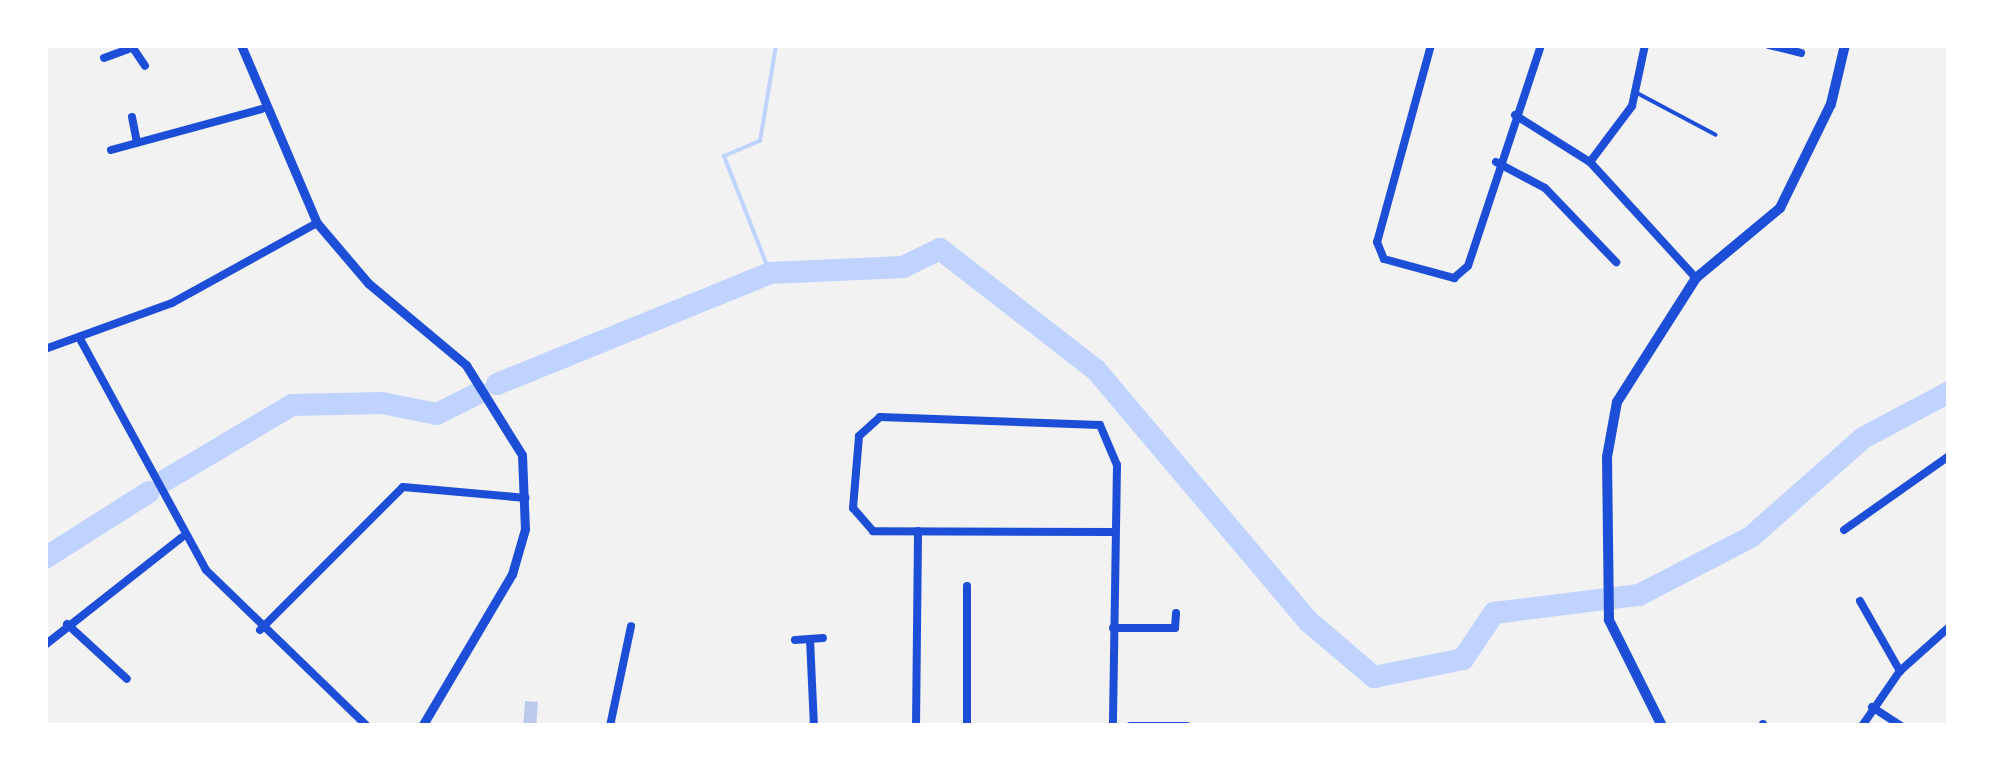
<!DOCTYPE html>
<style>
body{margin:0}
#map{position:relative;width:1994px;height:771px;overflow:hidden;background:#f2f2f2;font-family:Jost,sans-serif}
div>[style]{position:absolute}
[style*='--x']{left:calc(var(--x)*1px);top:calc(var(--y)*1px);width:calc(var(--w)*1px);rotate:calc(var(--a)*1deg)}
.stream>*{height:4px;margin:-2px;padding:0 2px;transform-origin:2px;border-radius:2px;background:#bfd3fe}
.river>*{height:22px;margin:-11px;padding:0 11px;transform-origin:11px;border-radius:11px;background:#bfd3fe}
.building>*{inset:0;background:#bdc9ec;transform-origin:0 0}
.service>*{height:4px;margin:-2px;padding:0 2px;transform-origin:2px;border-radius:2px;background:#1d4ed8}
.minor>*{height:8px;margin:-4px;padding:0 4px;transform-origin:4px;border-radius:4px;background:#1d4ed8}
.tertiary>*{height:9px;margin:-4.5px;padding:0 4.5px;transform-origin:4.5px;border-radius:4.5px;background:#1d4ed8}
.secondary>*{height:10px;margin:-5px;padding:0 5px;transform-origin:5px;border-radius:5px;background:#1d4ed8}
span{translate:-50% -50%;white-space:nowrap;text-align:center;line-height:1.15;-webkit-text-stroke:9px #fff;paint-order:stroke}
.frame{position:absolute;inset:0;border:48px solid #fff;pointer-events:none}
</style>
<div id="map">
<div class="stream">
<i style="--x:770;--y:273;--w:126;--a:-111.5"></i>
<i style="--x:724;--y:156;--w:39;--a:-23"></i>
<i style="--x:760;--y:141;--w:97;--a:-80.5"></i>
</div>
<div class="river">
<i style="--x:497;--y:384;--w:295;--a:-22.1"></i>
<i style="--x:770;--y:273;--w:133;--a:-2.6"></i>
<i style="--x:903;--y:267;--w:41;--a:-25.9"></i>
<i style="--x:940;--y:249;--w:197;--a:37.8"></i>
<i style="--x:1096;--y:370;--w:329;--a:49.8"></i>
<i style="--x:1308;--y:621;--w:87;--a:40.3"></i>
<i style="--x:1374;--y:677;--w:91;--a:-11.4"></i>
<i style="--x:1463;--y:659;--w:55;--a:-56"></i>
<i style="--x:1494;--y:613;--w:146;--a:-7.1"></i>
<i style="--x:1639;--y:595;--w:126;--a:-27.4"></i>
<i style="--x:1751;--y:537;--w:149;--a:-41.5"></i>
<i style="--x:1863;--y:438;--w:98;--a:-28.1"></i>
<i style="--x:164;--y:481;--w:149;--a:-30.7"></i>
<i style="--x:292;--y:405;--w:90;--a:-1.3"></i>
<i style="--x:382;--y:403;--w:56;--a:11.3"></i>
<i style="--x:437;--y:414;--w:47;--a:-26.6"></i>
<i style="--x:45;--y:558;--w:123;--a:-32.4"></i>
</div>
<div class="building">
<i style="left:525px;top:701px;width:13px;height:25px;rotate:4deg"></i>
</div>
<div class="service">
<i style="--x:1637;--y:93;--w:89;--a:28"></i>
</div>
<div class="minor">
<i style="--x:131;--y:45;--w:25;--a:56"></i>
<i style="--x:1431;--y:45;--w:204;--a:105.3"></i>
<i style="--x:1377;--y:242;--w:18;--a:68"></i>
<i style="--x:1384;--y:259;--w:73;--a:15.2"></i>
<i style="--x:1454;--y:278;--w:18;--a:-41"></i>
<i style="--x:1468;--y:266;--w:233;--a:-71.7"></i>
<i style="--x:1769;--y:45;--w:33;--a:14"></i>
<i style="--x:104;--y:58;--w:29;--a:-20"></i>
<i style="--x:1515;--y:115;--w:89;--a:32.1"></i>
<i style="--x:1590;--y:162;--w:157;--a:47.6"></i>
<i style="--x:132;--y:117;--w:26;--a:79"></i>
<i style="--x:111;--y:150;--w:156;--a:-15.2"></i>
<i style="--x:1496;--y:162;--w:55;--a:28"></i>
<i style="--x:1545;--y:188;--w:103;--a:46.2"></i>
<i style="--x:1590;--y:162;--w:70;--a:-53.1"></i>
<i style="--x:1632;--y:106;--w:62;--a:-78"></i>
<i style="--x:79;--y:337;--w:265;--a:61.4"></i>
<i style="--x:206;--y:570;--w:224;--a:44.1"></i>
<i style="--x:45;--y:349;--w:135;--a:-19.9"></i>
<i style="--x:172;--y:303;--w:166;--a:-28.9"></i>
<i style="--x:1844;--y:530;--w:128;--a:-35.2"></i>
<i style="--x:1113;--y:532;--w:240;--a:-179.8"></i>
<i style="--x:873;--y:531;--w:30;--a:-131"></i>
<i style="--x:853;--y:508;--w:72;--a:-85.2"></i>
<i style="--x:859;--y:436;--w:28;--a:-42"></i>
<i style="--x:880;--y:417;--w:220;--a:2.1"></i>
<i style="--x:1100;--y:425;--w:43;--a:67"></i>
<i style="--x:1117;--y:465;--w:261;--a:90.9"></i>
<i style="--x:1860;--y:601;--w:81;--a:60.3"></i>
<i style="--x:67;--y:624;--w:81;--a:42.5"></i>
<i style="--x:1113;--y:628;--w:62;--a:0"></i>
<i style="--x:1175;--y:628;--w:15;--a:-86"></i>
<i style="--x:260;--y:630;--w:202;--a:-45"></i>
<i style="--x:403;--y:487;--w:123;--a:5.1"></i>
<i style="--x:810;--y:639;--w:87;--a:87.4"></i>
<i style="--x:795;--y:640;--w:28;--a:-4"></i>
<i style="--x:45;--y:645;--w:174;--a:-38.2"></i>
<i style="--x:1872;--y:707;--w:35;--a:33"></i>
<i style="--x:610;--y:726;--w:102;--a:-78.1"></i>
<i style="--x:916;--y:726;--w:195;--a:-89.4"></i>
<i style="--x:967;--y:726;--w:140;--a:-90"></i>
<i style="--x:1130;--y:726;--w:57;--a:0"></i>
<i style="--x:1763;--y:726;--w:2;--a:-90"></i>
<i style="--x:1862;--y:726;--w:67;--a:-55.4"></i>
<i style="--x:1900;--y:671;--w:66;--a:-41.9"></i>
</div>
<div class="tertiary">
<i style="--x:241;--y:45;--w:194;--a:66.9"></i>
<i style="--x:317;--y:223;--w:79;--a:49.6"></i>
<i style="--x:368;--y:283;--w:128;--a:39.9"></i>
<i style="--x:466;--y:365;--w:106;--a:58.1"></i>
<i style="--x:522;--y:455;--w:74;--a:87.7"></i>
<i style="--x:525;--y:529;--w:47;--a:106.1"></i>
<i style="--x:512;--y:574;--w:177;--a:120.6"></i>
</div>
<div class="secondary">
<i style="--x:1662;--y:726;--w:119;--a:-116.6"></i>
<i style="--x:1609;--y:620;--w:163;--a:-90.7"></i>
<i style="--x:1607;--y:457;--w:56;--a:-79.7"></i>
<i style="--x:1617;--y:402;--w:147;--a:-57.5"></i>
<i style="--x:1696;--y:278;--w:109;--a:-39.8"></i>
<i style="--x:1780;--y:208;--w:116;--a:-63.9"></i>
<i style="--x:1831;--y:104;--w:61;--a:-76.7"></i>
</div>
<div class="frame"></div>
</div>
